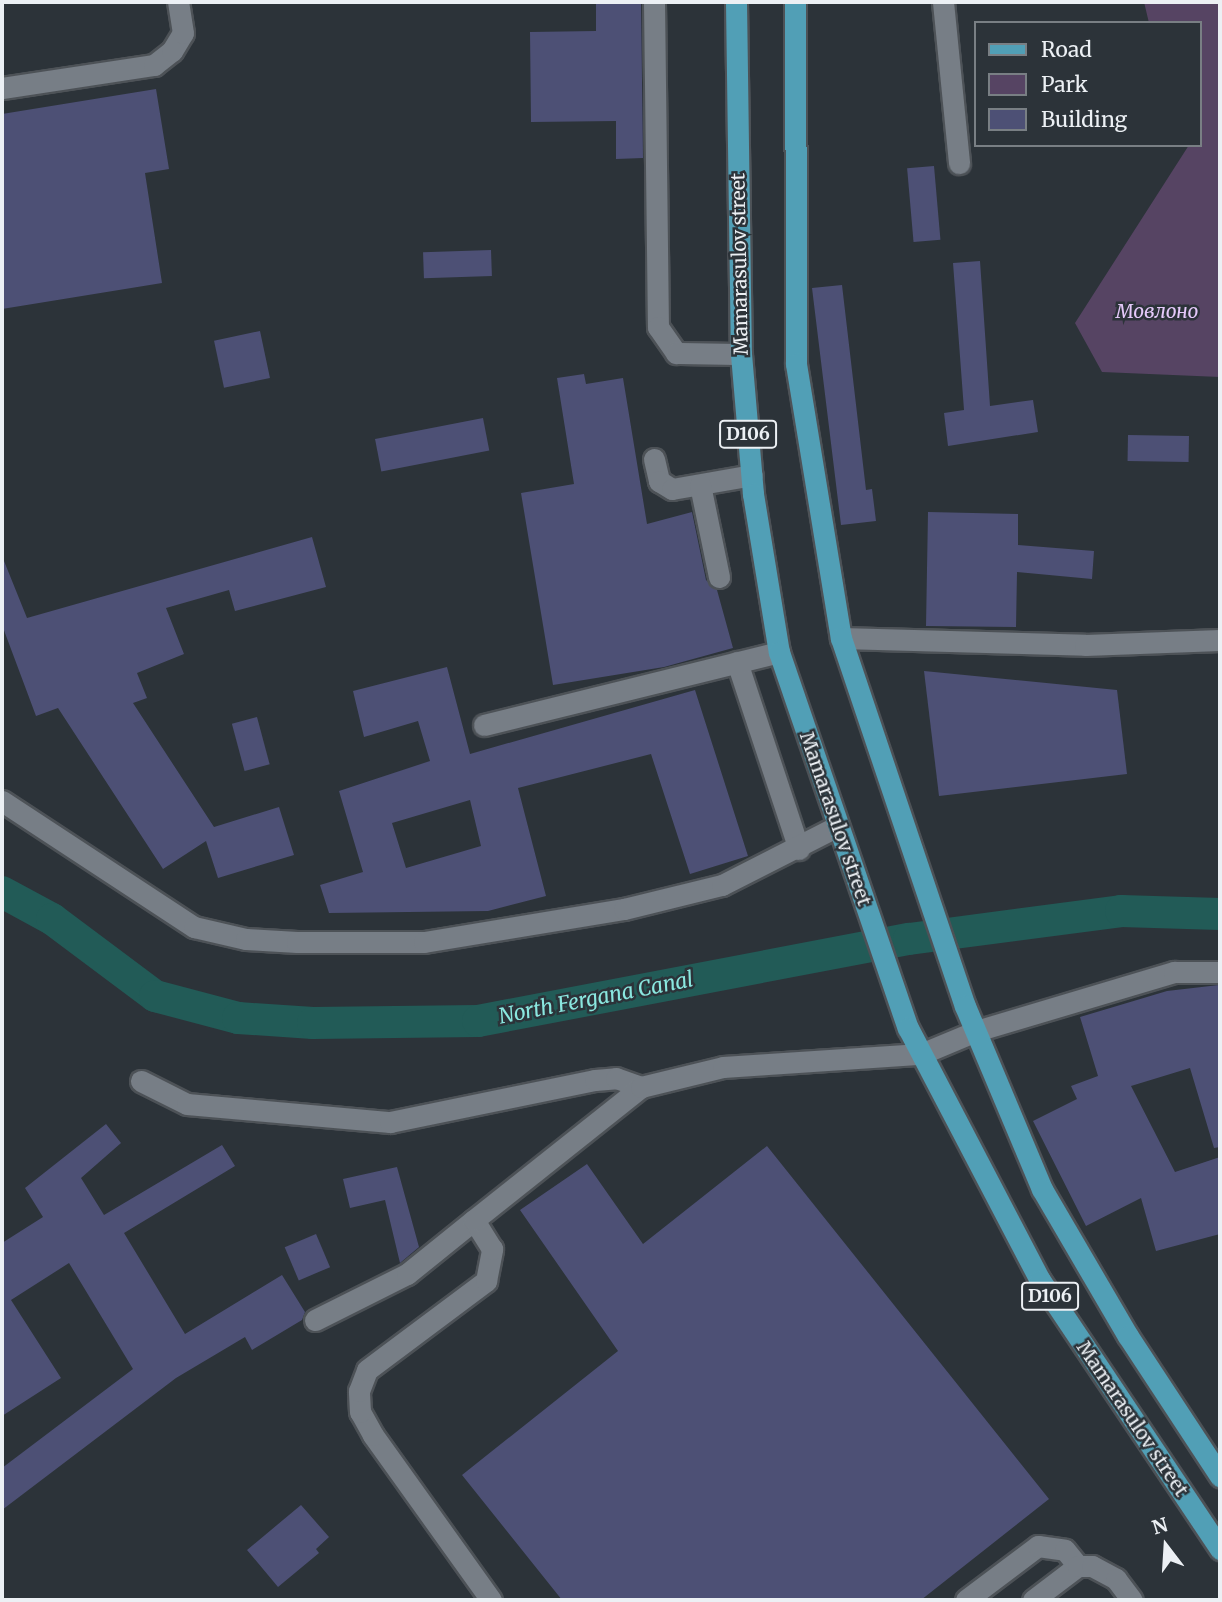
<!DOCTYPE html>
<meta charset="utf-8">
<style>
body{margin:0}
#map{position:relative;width:1222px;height:1602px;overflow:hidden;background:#2c3339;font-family:Merriweather,serif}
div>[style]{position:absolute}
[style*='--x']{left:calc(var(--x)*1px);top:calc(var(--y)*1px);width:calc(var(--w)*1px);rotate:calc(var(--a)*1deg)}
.green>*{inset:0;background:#564463}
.canal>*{height:32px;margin:-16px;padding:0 16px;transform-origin:16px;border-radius:16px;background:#225b57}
.building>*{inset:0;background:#4d5075;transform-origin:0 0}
.roads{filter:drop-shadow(2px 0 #4d5257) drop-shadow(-2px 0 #4d5257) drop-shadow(0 2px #4d5257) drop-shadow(0 -2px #4d5257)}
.minor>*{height:21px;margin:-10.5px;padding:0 10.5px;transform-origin:10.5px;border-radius:10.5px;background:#777e86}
.major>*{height:21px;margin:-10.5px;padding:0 10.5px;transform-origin:10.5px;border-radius:10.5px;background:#519fb6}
span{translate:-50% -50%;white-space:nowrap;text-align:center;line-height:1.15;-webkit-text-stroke:5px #2c3339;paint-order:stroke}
.shield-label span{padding:2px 5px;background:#2c3339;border:2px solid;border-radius:5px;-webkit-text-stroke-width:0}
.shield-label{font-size:18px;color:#ecf0f4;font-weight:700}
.street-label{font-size:19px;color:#ecf0f4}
.park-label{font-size:19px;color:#e5c9fa;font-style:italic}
.water-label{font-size:21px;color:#8ae7df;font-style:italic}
.frame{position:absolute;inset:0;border:4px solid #ecf0f4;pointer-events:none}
.legend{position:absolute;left:974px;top:21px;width:228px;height:126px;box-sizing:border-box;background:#2c3339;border:2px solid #797f84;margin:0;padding:9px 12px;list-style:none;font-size:21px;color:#ecf0f4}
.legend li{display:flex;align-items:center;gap:14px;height:35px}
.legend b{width:35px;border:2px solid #797f84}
.north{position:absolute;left:1131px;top:1511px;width:70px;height:70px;-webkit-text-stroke:5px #2c3339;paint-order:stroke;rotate:343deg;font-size:19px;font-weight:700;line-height:28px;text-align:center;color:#ecf0f4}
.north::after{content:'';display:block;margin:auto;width:24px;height:32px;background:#ecf0f4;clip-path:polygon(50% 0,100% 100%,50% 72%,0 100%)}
</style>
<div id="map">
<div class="green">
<i style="clip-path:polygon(1144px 2px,1220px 2px,1220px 377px,1102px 372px,1075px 323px,1189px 145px,1199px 145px,1199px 23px,1149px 23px)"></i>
</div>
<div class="canal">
<i style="--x:2;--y:892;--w:57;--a:28.4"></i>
<i style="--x:52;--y:919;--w:129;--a:36.8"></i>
<i style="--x:155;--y:996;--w:86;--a:14.8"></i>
<i style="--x:238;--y:1018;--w:75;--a:3.8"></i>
<i style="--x:313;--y:1023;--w:165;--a:-0.7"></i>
<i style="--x:478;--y:1021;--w:439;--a:-10.8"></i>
<i style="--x:909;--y:939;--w:214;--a:-7.5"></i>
<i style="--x:1121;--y:911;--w:99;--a:1.7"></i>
</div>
<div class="building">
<i style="clip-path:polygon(596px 2px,641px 2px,643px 158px,616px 159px,616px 121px,531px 122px,530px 32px,596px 31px)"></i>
<i style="clip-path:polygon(156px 89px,169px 169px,145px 173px,162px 283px,2px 309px,2px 114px)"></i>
<i style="left:934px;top:166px;width:74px;height:27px;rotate:85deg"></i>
<i style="left:491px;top:250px;width:26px;height:68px;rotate:88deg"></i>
<i style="clip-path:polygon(980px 261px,990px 406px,1033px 400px,1038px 432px,948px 446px,944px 413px,964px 410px,953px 263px)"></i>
<i style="clip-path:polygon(842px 285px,866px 490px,872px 489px,876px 521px,841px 525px,812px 288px)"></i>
<i style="left:260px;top:331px;width:48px;height:47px;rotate:78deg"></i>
<i style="clip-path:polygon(584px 374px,586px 384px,623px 378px,647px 524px,692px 512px,706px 580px,717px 590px,733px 648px,664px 667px,553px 685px,521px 493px,574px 484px,557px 378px)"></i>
<i style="left:483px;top:418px;width:33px;height:110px;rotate:79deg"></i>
<i style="left:1128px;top:435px;width:61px;height:26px;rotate:1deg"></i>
<i style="clip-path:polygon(928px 512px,1018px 514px,1018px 545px,1094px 551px,1092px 579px,1017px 572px,1016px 627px,926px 626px)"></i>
<i style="clip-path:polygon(312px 537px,326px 587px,235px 611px,229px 590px,166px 608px,184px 654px,137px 673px,147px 698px,133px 703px,214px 827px,279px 807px,294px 855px,218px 878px,206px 841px,163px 869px,58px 708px,36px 716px,2px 625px,2px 556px,27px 618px)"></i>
<i style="clip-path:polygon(evenodd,447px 667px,470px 754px,695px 690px,748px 856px,690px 874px,651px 754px,518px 788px,546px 896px,488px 911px,329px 913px,320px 885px,363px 872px,339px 791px,430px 761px,418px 721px,364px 737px,353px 691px,447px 667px,470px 800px,481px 846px,406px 868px,392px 823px,470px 800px)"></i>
<i style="clip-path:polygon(924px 671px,1117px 690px,1127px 774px,939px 796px)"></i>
<i style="left:257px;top:717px;width:49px;height:26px;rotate:75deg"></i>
<i style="clip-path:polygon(1219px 985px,1220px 1147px,1214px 1148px,1190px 1068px,1131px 1086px,1175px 1172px,1220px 1157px,1220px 1234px,1156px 1251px,1141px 1198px,1086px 1226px,1033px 1121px,1077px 1099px,1071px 1086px,1098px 1076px,1080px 1017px,1167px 991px)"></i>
<i style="clip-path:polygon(106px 1124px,121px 1143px,81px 1178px,104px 1215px,222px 1145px,235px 1166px,124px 1233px,185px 1334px,282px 1275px,305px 1312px,302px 1320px,252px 1350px,245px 1337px,176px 1378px,2px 1510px,2px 1468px,133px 1369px,69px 1263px,11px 1300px,61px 1378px,2px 1416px,2px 1243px,43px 1217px,25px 1188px)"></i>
<i style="clip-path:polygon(767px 1146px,1049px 1499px,921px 1600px,562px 1600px,462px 1475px,618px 1351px,520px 1210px,587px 1164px,643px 1244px)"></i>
<i style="clip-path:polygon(397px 1167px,419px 1247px,400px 1263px,385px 1200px,350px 1208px,343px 1179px)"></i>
<i style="left:316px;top:1234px;width:36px;height:34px;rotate:67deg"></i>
<i style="clip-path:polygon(301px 1505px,329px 1537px,316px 1549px,319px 1553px,278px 1587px,247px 1550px)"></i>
</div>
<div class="roads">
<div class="minor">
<i style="--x:654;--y:2;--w:325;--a:89.3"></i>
<i style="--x:658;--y:327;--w:32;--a:55"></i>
<i style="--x:676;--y:353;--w:65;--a:0.9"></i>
<i style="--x:943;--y:2;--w:162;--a:84.3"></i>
<i style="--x:2;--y:88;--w:154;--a:-8.6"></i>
<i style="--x:154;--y:65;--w:23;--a:-38"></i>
<i style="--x:172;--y:51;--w:21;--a:-59"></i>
<i style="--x:183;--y:33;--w:31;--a:-99"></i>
<i style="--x:654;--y:459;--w:23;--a:77"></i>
<i style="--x:659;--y:481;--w:15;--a:32"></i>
<i style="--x:672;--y:489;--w:81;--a:-9.9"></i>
<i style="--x:700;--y:485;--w:94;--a:78.3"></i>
<i style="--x:841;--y:638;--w:244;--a:1.6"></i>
<i style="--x:1085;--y:645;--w:135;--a:-2.1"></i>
<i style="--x:737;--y:662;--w:197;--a:71.7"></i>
<i style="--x:484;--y:725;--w:304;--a:-13.9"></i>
<i style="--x:2;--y:801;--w:230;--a:33.3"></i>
<i style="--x:194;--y:927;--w:53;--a:13"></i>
<i style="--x:246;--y:939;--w:51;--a:3.4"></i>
<i style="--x:297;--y:942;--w:127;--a:0"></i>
<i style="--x:424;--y:942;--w:203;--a:-9.4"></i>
<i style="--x:624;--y:909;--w:101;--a:-13.8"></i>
<i style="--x:722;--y:885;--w:128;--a:-27"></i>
<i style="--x:141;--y:1081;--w:51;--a:26.6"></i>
<i style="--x:187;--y:1104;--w:204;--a:5.1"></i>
<i style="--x:390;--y:1122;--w:209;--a:-11.6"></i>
<i style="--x:595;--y:1080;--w:21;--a:-5"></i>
<i style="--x:616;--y:1078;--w:27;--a:20"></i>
<i style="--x:315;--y:1320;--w:103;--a:-26.6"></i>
<i style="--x:407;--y:1274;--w:86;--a:-38.9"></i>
<i style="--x:491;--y:1600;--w:203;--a:-125.6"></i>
<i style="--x:373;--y:1435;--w:26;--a:-119"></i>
<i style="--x:360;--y:1412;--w:21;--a:-93"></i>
<i style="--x:359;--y:1391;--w:22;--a:-69"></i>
<i style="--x:367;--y:1370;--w:149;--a:-36.8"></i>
<i style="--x:486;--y:1281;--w:33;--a:-79"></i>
<i style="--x:492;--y:1249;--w:34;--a:-122"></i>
<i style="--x:474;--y:1220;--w:213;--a:-38.5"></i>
<i style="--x:641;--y:1087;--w:84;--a:-13.7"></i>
<i style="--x:723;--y:1067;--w:198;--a:-3.8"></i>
<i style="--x:921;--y:1054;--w:60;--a:-22.7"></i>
<i style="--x:976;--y:1031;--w:207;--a:-16.6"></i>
<i style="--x:1174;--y:972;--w:46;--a:0"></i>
<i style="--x:966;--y:1600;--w:90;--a:-36.9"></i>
<i style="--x:1038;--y:1546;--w:27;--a:8"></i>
<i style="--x:1065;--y:1550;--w:21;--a:51"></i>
<i style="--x:1033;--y:1600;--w:56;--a:-37.1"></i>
<i style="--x:1078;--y:1566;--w:14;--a:0"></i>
<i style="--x:1092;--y:1566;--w:27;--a:28"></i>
<i style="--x:1116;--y:1579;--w:26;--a:53"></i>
</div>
<div class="major">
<i style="--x:736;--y:2;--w:352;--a:89.2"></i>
<i style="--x:741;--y:354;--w:141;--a:85.1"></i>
<i style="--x:753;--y:494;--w:160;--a:80.7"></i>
<i style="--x:779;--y:652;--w:398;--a:71.1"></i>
<i style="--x:908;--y:1028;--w:284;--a:62.4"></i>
<i style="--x:1040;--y:1280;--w:324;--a:56.2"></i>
<i style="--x:795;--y:2;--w:362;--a:89.8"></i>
<i style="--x:796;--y:364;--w:278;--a:80.7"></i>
<i style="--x:841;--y:638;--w:388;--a:71.4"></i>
<i style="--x:965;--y:1006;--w:199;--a:67.2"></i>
<i style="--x:1042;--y:1189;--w:170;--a:59.7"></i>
<i style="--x:1128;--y:1336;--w:168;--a:56.7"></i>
</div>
</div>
<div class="shield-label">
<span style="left:748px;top:434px">D106</span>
<span style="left:1050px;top:1296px">D106</span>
</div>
<div class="street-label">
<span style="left:740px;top:264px;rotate:-91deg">Mamarasulov street</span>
<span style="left:835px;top:819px;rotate:71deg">Mamarasulov street</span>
<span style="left:1132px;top:1419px;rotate:56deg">Mamarasulov street</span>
</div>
<div class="park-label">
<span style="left:1157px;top:312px">Мовлоно</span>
</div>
<div class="water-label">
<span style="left:596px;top:998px;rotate:-11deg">North Fergana Canal</span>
</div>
<div class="frame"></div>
<ul class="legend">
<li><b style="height:9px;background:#519fb6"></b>Road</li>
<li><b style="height:19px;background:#564463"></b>Park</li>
<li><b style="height:19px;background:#4d5075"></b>Building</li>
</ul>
<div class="north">N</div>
</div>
